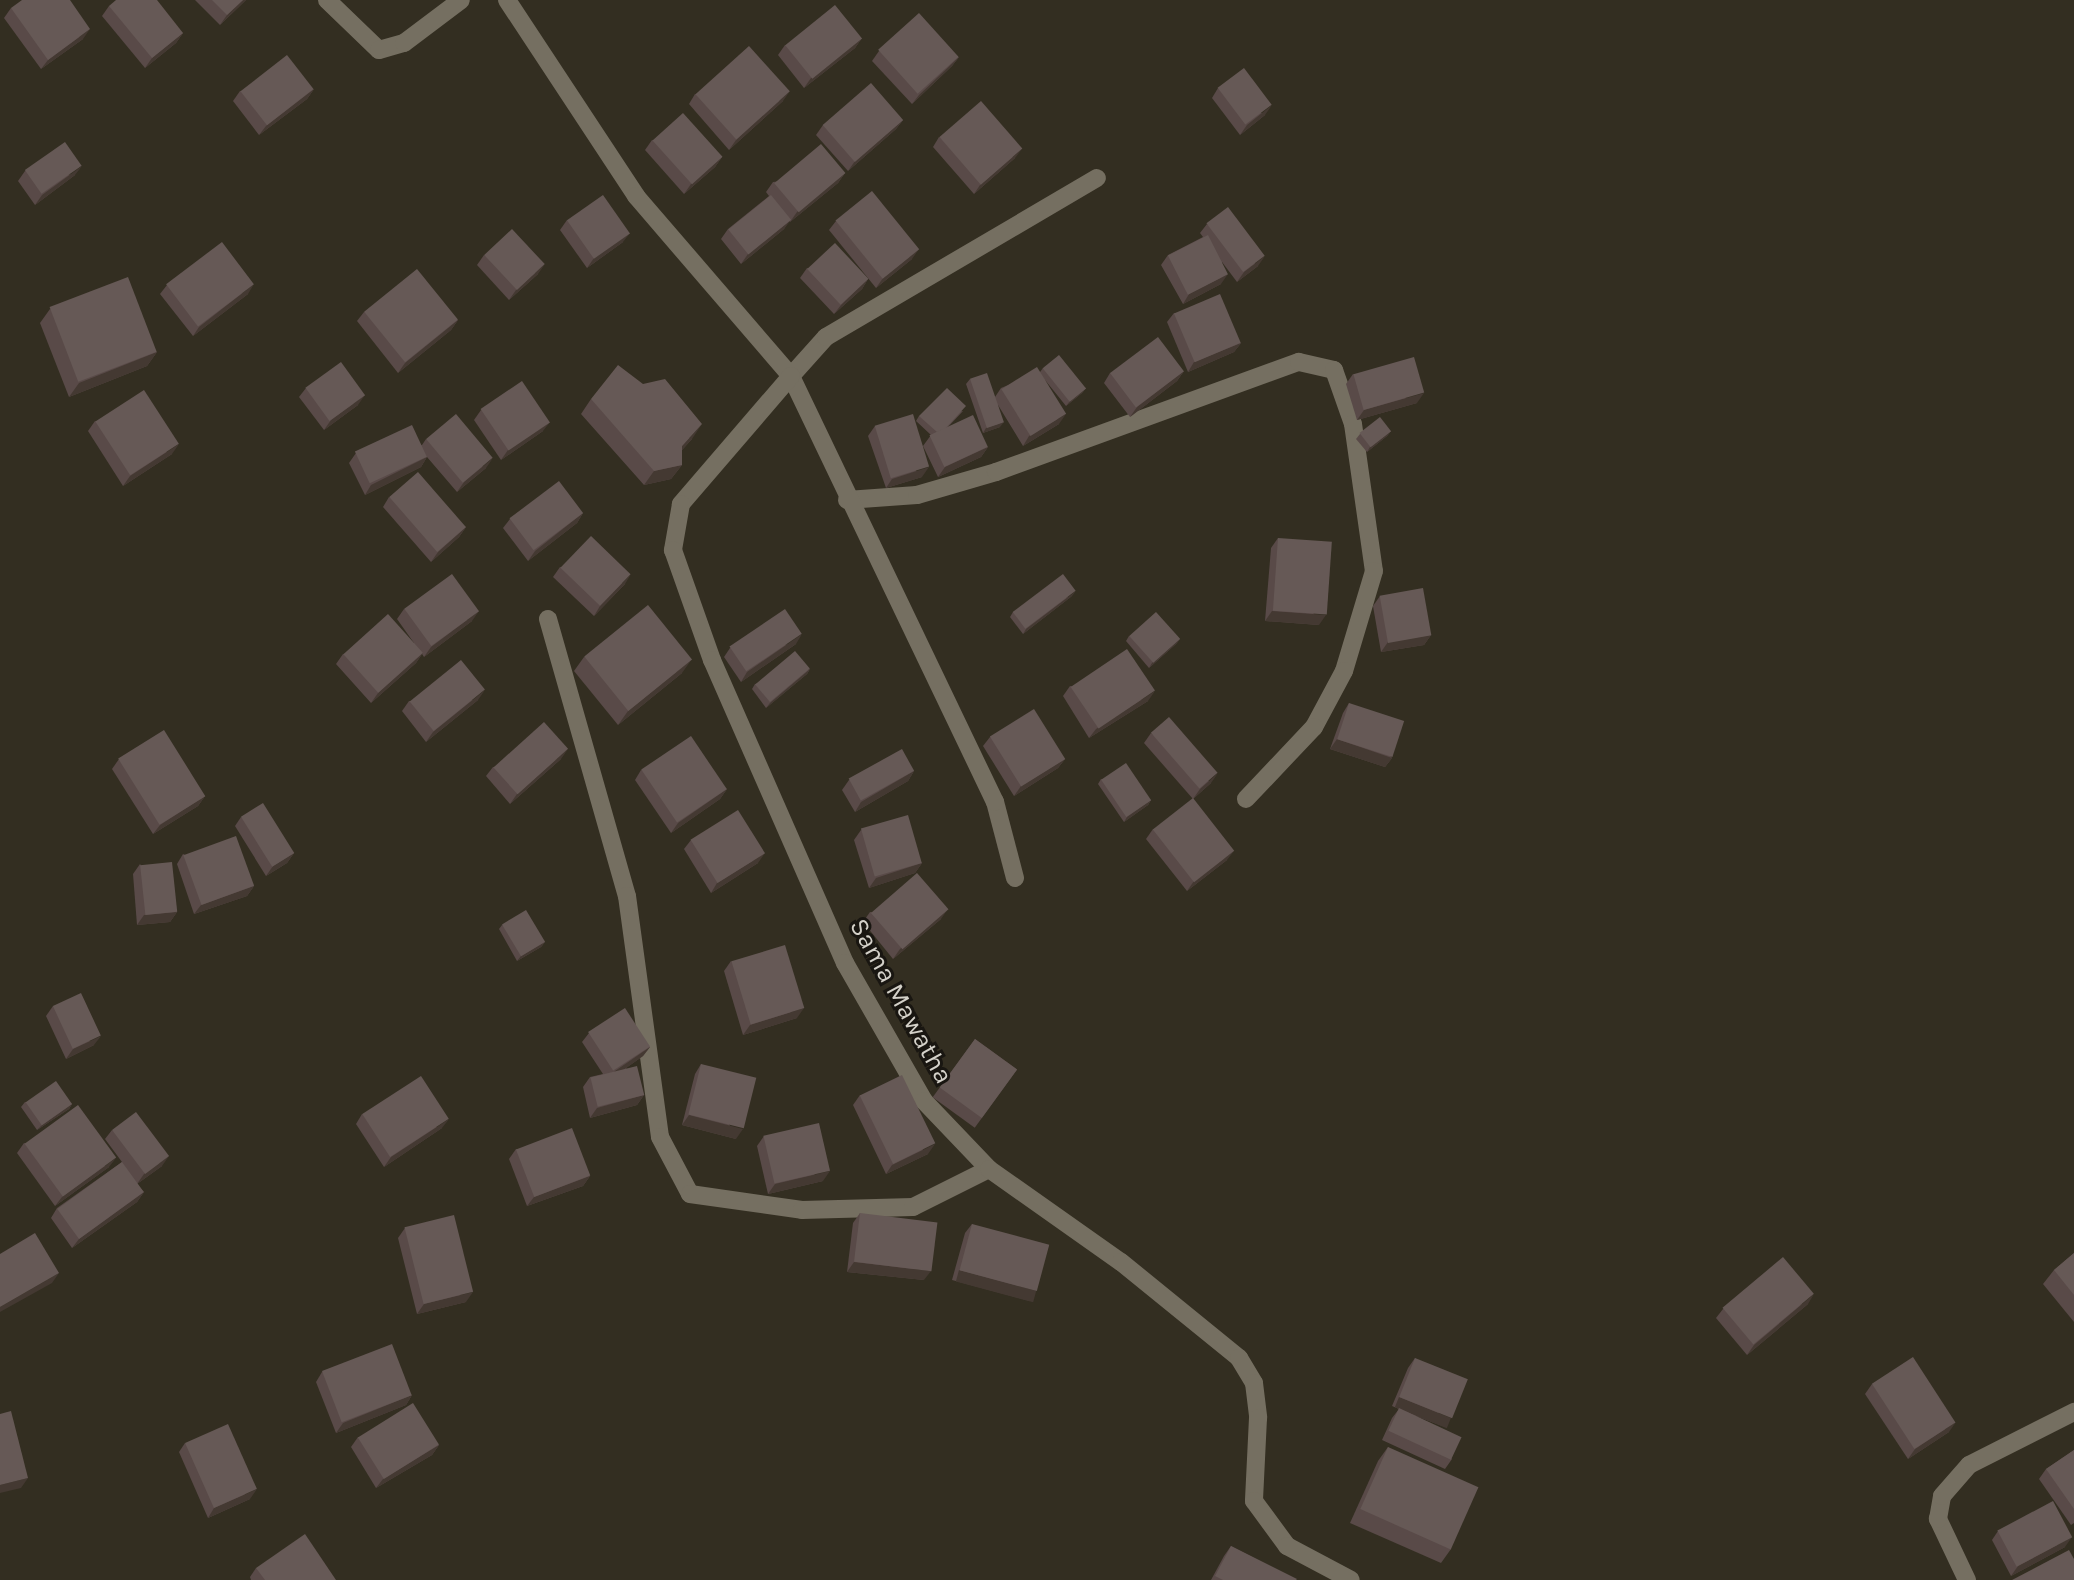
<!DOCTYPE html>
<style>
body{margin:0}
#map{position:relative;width:2074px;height:1580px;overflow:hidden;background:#332e21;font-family:Karla,sans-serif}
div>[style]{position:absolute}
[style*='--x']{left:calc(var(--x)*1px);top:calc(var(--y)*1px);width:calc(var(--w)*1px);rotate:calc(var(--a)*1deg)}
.street>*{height:18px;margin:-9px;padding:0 9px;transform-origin:9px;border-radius:9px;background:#756f61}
.wall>*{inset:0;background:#594a48;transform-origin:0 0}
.shaded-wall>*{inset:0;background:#443932;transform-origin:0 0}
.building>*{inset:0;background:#665956;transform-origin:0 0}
span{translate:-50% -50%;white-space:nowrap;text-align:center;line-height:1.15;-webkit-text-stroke:6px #191611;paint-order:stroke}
.street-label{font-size:26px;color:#d4d1c9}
</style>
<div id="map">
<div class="street">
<i style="--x:327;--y:0;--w:72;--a:43.9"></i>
<i style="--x:379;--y:50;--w:26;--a:-16"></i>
<i style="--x:404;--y:43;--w:71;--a:-37"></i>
<i style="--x:507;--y:0;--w:235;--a:56.6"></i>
<i style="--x:636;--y:196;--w:238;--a:49.3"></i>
<i style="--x:791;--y:376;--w:52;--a:-48.1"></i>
<i style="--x:826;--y:337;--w:314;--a:-30.4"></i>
<i style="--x:847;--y:500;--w:70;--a:-4.1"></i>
<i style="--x:917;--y:495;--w:82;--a:-16.2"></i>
<i style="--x:996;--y:472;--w:322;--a:-20"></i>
<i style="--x:1299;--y:362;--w:36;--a:13"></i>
<i style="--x:1334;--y:370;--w:57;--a:70.6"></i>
<i style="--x:1353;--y:424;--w:148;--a:81.9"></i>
<i style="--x:1374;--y:571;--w:104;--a:106.7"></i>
<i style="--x:1344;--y:671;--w:64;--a:118.2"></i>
<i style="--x:1314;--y:727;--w:99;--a:133.4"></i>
<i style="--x:548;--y:619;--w:288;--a:74.1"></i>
<i style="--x:627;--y:896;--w:243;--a:82.2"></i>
<i style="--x:660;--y:1137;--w:64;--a:62.2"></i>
<i style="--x:690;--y:1194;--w:113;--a:8.1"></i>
<i style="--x:802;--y:1210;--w:111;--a:-1.5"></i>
<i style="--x:913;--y:1207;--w:85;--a:-26.6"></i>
<i style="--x:1015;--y:878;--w:79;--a:-104.7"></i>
<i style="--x:995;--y:802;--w:472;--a:-115.6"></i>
<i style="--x:791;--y:376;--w:169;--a:130.7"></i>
<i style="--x:681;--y:504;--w:47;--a:99.9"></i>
<i style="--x:673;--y:550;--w:117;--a:70.5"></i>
<i style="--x:712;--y:660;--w:331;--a:66.3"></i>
<i style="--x:845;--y:963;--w:159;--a:60.2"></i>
<i style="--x:924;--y:1101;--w:94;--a:46.3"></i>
<i style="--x:989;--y:1169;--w:161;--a:35.2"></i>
<i style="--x:1121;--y:1262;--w:152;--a:39.1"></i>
<i style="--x:1239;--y:1358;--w:29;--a:59"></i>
<i style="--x:1254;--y:1383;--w:35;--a:83"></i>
<i style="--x:1258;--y:1418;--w:83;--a:92.8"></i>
<i style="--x:1254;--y:1501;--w:56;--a:53.7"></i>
<i style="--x:1287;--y:1546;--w:72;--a:28"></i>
<i style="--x:1967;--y:1580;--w:68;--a:-115.4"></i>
<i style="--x:1938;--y:1519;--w:23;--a:-80"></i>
<i style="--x:1942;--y:1496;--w:41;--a:-48.9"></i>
<i style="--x:1969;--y:1465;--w:118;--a:-26.8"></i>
</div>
<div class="wall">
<i style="clip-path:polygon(195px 0,246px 0,220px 25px)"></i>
<i style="clip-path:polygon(109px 6px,183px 33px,176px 43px,145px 68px,102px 16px)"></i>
<i style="clip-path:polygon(11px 8px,83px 39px,41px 69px,4px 18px)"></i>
<i style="clip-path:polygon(862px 38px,855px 48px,804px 88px,778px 55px,785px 45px)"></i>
<i style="clip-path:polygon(879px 51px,959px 57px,952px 66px,912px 104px,872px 61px)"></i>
<i style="clip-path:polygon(1218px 88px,1265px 115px,1240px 135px,1212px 98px)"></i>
<i style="clip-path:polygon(314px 89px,307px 99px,259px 135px,233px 101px,240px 91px)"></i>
<i style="clip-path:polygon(695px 94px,783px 101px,729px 150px,689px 104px)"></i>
<i style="clip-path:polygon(903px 120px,896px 129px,848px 171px,816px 135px,823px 125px)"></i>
<i style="clip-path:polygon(939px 137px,1015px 158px,974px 194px,933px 147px)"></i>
<i style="clip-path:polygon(652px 140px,722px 157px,715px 167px,684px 194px,645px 150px)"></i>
<i style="clip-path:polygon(25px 171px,75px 175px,35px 205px,18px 181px)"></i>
<i style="clip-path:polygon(845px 173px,838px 183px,790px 222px,789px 221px,784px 229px,741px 264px,721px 239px,728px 229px,769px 196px,766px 192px,773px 182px)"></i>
<i style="clip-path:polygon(567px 220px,623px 242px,587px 268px,560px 230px)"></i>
<i style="clip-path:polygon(836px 221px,912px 259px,876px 288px,829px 230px)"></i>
<i style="clip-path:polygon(1207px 224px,1258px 266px,1237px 282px,1222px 262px,1221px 284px,1183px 304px,1161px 265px,1168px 255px,1203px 237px,1200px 233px)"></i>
<i style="clip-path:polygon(484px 255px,538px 274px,509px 300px,477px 265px)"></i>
<i style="clip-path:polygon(807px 268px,868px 279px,862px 289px,834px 314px,800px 278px)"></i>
<i style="clip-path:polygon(167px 285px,248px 294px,193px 336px,160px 294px)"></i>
<i style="clip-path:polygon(50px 309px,157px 352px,147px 366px,69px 397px,40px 323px)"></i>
<i style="clip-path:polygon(364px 312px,458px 320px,451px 330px,398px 373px,357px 321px)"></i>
<i style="clip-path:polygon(1174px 313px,1241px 343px,1234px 352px,1188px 372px,1167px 322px)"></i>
<i style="clip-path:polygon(1043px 368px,1086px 388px,1082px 393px,1066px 406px,1045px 380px,1059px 424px,1023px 446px,998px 405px,1000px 427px,983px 433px,966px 384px,970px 379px,995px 397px,1001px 388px,1040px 372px)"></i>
<i style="clip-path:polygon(1184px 371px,1177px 381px,1130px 417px,1104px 383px,1110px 373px)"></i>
<i style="clip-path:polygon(1353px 374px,1417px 403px,1357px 420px,1346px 384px)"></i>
<i style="clip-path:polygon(306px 388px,358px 405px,324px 430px,299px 397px)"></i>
<i style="clip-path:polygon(591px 399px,692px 439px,682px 450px,682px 465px,671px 479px,644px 485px,581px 414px)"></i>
<i style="clip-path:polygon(481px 410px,543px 431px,501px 460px,474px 420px)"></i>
<i style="clip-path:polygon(963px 411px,947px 428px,988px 447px,981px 457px,938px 477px,923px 446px,931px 435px,916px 421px,919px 416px)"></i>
<i style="clip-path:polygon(95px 421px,172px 454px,123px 486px,88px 431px)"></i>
<i style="clip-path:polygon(875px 426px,922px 477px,886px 488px,868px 436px)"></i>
<i style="clip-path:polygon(1391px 431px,1387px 436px,1367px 452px,1356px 439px,1360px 434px)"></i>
<i style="clip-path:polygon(426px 439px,486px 468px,457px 492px,427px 457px,421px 467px,365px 495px,349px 463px,356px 453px,422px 445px)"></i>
<i style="clip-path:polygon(389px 497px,466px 527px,459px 537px,431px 562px,383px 507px)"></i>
<i style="clip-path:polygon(583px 513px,577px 523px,528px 561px,503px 528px,510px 519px)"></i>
<i style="clip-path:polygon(1278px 538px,1319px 625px,1265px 621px,1271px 548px)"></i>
<i style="clip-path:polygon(560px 567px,625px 584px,594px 616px,553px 577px)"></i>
<i style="clip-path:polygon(1072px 596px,1023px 634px,1010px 617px,1013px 612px)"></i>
<i style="clip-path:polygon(1380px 596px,1431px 635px,1424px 645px,1381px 652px,1373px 606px)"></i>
<i style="clip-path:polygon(404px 609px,472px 621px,424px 657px,422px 654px,416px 663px,371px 703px,336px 664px,343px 654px,414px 643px,397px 619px)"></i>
<i style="clip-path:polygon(1129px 636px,1180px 639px,1176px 644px,1149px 668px,1126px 641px)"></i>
<i style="clip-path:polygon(796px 644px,741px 682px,724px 657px,730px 648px)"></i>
<i style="clip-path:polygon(584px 657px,682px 673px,618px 725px,574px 671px)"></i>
<i style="clip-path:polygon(810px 669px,807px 674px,766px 708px,752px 689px,755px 684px)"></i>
<i style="clip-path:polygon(1070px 686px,1148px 701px,1089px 738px,1063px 696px)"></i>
<i style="clip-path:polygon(478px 700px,426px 742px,402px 711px,409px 701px)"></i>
<i style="clip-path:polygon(1349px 703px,1392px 758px,1385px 767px,1330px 749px,1343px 713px)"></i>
<i style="clip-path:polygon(1151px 733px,1211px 783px,1193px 799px,1144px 743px)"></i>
<i style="clip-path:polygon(990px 737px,1065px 759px,1058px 768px,1014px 796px,983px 746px)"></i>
<i style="clip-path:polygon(119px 759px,205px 796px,198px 806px,153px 834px,112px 769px)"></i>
<i style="clip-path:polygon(561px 759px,510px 804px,486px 776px,493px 767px)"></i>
<i style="clip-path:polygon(641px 770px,727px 789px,720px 799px,671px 833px,635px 780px)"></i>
<i style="clip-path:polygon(914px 771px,908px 781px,855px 812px,842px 790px,849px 780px)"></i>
<i style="clip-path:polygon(1101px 779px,1151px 800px,1148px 805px,1124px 822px,1098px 784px)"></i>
<i style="clip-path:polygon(241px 817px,294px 853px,287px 863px,266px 876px,235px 826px)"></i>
<i style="clip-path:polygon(1153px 829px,1227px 860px,1187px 891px,1146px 839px)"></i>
<i style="clip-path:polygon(861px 830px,922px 863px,915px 873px,869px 888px,854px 840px)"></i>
<i style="clip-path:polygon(691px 840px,758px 863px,711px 893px,684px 849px)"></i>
<i style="clip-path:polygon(183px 854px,254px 886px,247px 896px,194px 914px,177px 864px)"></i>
<i style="clip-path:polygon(140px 864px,177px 912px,170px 922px,137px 925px,133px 874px)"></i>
<i style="clip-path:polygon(870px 912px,941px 919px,893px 959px,863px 922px)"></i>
<i style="clip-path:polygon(502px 925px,545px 942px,541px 947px,517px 961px,499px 929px)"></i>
<i style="clip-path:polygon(731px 961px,797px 1018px,743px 1035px,724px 971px)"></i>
<i style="clip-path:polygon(53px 1006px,94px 1045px,66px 1059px,46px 1016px)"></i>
<i style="clip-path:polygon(589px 1033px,650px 1047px,643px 1056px,626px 1068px,644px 1095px,637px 1105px,590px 1118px,583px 1087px,590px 1077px,603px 1074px,582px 1042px)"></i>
<i style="left:975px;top:1039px;width:52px;height:72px;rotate:36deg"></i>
<i style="clip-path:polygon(701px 1064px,736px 1139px,682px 1125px,695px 1074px)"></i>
<i style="clip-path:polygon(860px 1095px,928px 1154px,886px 1174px,853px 1105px)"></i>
<i style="clip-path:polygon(25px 1102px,72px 1104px,69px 1109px,37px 1130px,21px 1107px)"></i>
<i style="clip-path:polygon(362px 1114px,442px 1128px,384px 1167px,356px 1124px)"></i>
<i style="clip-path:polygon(112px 1130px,162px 1166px,137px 1184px,144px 1192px,137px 1202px,72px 1248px,51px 1218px,57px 1208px,122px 1162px,105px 1139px)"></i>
<i style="clip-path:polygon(764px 1136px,823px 1181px,768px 1194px,757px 1146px)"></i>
<i style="clip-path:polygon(24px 1143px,109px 1167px,55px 1206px,17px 1153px)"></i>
<i style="clip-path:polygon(516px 1149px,590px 1176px,583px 1186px,527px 1206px,509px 1159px)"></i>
<i style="clip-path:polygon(860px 1213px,924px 1280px,847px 1272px,853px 1223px)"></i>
<i style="clip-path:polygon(972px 1224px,1030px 1301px,952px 1280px,965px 1233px)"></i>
<i style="clip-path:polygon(405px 1228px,466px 1302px,417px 1314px,398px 1238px)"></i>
<i style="clip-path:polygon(2074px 1253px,2074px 1322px,2043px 1284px,2054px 1270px)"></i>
<i style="clip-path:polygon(1808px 1304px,1747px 1355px,1716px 1318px,1723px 1309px)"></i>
<i style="clip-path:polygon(1415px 1358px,1445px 1427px,1416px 1416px,1452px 1459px,1445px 1469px,1382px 1440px,1392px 1418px,1399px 1409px,1392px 1406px,1408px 1368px)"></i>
<i style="clip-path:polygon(322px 1372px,412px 1395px,406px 1405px,336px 1433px,316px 1382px)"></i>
<i style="clip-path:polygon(1872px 1384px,1949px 1432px,1908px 1459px,1865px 1394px)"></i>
<i style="clip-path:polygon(358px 1437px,439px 1445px,432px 1455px,376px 1488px,351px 1447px)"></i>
<i style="clip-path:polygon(185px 1443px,250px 1499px,208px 1518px,179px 1452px)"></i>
<i style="clip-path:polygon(1388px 1447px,1451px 1549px,1441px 1563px,1350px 1523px,1378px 1461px)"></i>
<i style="clip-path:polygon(2074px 1450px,2074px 1523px,2071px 1525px,2039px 1479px,2046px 1469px)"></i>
<i style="clip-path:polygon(1998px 1531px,2065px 1547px,2011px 1576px,1992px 1540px)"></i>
<i style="clip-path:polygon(1231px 1546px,1296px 1580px,1211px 1580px,1224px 1556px)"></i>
<i style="clip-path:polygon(256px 1568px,336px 1580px,251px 1580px,250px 1577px)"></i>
</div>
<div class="shaded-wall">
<i style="clip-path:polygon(243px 0,246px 0,220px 25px,227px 15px)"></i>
<i style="clip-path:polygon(90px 29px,83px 39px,41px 69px,48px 60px)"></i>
<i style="clip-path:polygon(183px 33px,176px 43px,145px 68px,152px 58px)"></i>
<i style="clip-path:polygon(862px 38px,855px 48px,804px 88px,811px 78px)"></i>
<i style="clip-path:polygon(959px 57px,952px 66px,912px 104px,919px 95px)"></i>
<i style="clip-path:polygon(314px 89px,307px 99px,259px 135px,266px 126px)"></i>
<i style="clip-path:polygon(790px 91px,783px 101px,729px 150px,736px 140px)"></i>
<i style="clip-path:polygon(1272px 105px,1265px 115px,1240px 135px,1247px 125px)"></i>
<i style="clip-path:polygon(903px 120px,896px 129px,848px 171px,855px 161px)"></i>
<i style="clip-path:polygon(1022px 149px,1015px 158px,974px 194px,980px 185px)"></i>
<i style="clip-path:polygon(722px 157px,715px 167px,684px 194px,691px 184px)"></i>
<i style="clip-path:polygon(82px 166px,75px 175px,35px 205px,42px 195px)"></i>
<i style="clip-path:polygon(845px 173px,838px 183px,790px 222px,797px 212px)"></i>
<i style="clip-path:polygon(791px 220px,784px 229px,741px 264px,748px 254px)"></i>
<i style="clip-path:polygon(630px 233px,623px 242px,587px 268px,594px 258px)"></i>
<i style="clip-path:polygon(919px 249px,912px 259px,876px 288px,883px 278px)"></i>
<i style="clip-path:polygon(1265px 256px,1258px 266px,1237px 282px,1244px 272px)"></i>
<i style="clip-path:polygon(545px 264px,538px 274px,509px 300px,516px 290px)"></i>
<i style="clip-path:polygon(1228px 274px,1221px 284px,1183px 304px,1189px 294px)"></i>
<i style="clip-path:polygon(868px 279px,862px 289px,834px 314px,841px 305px)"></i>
<i style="clip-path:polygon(254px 284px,248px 294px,193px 336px,199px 327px)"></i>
<i style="clip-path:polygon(458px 320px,451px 330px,398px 373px,405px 363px)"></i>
<i style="clip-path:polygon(1241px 343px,1234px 352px,1188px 372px,1194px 362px)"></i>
<i style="clip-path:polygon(157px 352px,147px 366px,69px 397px,79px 383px)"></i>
<i style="clip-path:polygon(1184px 371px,1177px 381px,1130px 417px,1137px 407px)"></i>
<i style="clip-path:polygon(1086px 388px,1082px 393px,1066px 406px,1070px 401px)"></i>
<i style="clip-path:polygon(1424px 393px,1417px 403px,1357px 420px,1364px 410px)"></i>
<i style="clip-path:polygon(365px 395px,358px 405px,324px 430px,331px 420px)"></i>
<i style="clip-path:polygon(1066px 414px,1059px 424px,1023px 446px,1029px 436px)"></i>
<i style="clip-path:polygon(550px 422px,543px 431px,501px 460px,508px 450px)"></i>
<i style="clip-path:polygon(1004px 422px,1000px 427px,983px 433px,986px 428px)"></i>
<i style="clip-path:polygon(702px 424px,692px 439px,672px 461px,682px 446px)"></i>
<i style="clip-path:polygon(1391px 431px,1387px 436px,1367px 452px,1370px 447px)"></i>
<i style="clip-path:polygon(179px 444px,172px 454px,123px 486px,130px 476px)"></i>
<i style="clip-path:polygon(988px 447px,981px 457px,938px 477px,945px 467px)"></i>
<i style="clip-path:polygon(427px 457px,421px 467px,365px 495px,371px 485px)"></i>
<i style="clip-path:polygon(493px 458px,486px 468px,457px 492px,464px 482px)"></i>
<i style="clip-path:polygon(682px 465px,671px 479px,644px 485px,654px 471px)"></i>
<i style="clip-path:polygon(929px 467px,922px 477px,886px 488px,892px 479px)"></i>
<i style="clip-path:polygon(583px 513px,577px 523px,528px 561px,535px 551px)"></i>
<i style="clip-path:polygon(466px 527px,459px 537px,431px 562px,438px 552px)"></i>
<i style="clip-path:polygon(631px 574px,625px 584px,594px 616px,600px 606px)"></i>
<i style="clip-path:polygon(1076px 591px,1072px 596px,1023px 634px,1026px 629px)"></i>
<i style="clip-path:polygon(479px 611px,472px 621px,424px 657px,431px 647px)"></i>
<i style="clip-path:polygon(1272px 611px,1326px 615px,1319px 625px,1265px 621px)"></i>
<i style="clip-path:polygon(802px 634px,796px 644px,741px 682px,747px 672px)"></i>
<i style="clip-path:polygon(1431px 635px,1424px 645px,1381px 652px,1388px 642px)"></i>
<i style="clip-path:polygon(1180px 639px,1176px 644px,1149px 668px,1152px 663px)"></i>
<i style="clip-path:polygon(423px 653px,416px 663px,371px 703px,378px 693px)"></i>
<i style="clip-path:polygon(692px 659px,682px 673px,618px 725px,628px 711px)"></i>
<i style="clip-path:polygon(810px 669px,807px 674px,766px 708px,770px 703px)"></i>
<i style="clip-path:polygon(485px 690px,478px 700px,426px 742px,433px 732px)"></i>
<i style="clip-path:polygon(1155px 691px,1148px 701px,1089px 738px,1096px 729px)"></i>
<i style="clip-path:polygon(1337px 739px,1392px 758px,1385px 767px,1330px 749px)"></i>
<i style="clip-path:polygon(568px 749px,561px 759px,510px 804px,517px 794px)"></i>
<i style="clip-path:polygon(1065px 759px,1058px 768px,1014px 796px,1021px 786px)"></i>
<i style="clip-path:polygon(914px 771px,908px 781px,855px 812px,861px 802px)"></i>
<i style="clip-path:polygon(1218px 773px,1211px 783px,1193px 799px,1200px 789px)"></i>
<i style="clip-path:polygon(727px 789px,720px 799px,671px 833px,678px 823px)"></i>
<i style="clip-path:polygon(205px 796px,198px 806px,153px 834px,160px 825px)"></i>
<i style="clip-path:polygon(1151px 800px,1148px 805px,1124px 822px,1127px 817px)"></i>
<i style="clip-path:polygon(1234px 851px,1227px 860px,1187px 891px,1194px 881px)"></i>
<i style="clip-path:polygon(294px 853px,287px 863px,266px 876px,273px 866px)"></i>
<i style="clip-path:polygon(765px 853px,758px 863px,711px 893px,717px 883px)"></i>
<i style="clip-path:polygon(922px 863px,915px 873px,869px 888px,876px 878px)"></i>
<i style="clip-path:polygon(254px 886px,247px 896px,194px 914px,201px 905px)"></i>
<i style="clip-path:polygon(948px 909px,941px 919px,893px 959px,900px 949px)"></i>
<i style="clip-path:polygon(177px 912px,170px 922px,137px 925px,144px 915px)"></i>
<i style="clip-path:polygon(545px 942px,541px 947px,517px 961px,521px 956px)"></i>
<i style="clip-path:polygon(804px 1008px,797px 1018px,743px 1035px,750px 1025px)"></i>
<i style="clip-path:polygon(101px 1036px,94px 1045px,66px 1059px,73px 1049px)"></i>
<i style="clip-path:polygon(650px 1047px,643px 1056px,608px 1081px,615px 1071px)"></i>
<i style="clip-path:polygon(644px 1095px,637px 1105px,590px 1118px,597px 1108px)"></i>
<i style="clip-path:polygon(72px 1104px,69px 1109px,37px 1130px,41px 1126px)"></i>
<i style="clip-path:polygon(689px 1115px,743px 1129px,736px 1139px,682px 1125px)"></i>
<i style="clip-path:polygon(449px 1119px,442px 1128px,384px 1167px,391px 1157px)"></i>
<i style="clip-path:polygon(935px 1144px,928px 1154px,886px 1174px,892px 1165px)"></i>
<i style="clip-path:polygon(169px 1156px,162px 1166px,137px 1184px,144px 1174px)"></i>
<i style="clip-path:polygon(116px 1158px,109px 1167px,55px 1206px,62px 1197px)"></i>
<i style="clip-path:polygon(830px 1171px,823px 1181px,768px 1194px,775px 1184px)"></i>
<i style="clip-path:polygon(590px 1176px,583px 1186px,527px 1206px,534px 1197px)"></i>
<i style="clip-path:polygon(144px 1192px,137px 1202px,72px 1248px,79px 1239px)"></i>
<i style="clip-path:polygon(854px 1262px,931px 1271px,924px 1280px,847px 1272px)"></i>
<i style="left:959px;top:1270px;width:80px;height:12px;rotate:15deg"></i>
<i style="clip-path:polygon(59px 1273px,52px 1283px,0 1312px,0 1307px)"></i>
<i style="clip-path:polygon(473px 1292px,466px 1302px,417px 1314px,424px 1304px)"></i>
<i style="clip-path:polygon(1814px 1294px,1808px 1304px,1747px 1355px,1754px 1345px)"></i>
<i style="clip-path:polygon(412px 1395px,406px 1405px,336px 1433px,343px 1423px)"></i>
<i style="left:1399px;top:1397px;width:56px;height:11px;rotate:22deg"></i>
<i style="clip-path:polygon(1956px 1422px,1949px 1432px,1908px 1459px,1915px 1449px)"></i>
<i style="clip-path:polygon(439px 1445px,432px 1455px,376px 1488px,383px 1479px)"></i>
<i style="clip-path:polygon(28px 1478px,21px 1488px,0 1493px,0 1485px)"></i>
<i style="clip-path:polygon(257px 1489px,250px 1499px,208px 1518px,214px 1508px)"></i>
<i style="clip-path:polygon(2072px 1537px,2065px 1547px,2011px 1576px,2018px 1566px)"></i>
</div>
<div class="building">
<i style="clip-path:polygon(22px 0,70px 0,90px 29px,48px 60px,11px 8px)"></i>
<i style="clip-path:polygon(116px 0,157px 0,183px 33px,152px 58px,109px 6px)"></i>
<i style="clip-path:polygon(212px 0,243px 0,227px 15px)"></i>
<i style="left:835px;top:5px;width:43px;height:64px;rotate:51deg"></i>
<i style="left:919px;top:13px;width:59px;height:55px;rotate:48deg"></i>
<i style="left:749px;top:46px;width:61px;height:72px;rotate:48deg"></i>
<i style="left:287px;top:55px;width:43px;height:59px;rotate:52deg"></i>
<i style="left:1244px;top:68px;width:46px;height:33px;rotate:53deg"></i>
<i style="left:871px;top:83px;width:49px;height:64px;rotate:49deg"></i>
<i style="left:981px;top:101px;width:63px;height:55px;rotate:49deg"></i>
<i style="left:683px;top:113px;width:59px;height:41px;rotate:48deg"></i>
<i style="left:65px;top:142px;width:29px;height:49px;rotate:55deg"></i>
<i style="left:821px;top:144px;width:38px;height:61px;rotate:50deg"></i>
<i style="left:872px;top:191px;width:75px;height:47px;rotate:51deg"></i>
<i style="left:603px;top:195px;width:47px;height:44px;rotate:55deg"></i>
<i style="left:771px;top:195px;width:32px;height:55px;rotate:51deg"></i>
<i style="left:1228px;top:207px;width:61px;height:27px;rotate:53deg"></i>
<i style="left:512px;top:229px;width:48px;height:38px;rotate:47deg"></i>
<i style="left:1208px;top:235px;width:44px;height:45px;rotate:63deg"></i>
<i style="left:222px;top:242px;width:53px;height:70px;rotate:53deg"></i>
<i style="left:835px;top:243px;width:49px;height:38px;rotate:47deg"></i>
<i style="left:417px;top:269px;width:65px;height:68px;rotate:51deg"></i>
<i style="left:128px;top:277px;width:80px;height:84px;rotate:69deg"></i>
<i style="left:1220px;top:294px;width:53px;height:50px;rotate:67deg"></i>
<i style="left:1158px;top:337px;width:43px;height:60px;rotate:53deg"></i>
<i style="left:1059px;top:355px;width:43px;height:21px;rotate:51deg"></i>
<i style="left:1414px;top:357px;width:37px;height:63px;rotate:74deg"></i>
<i style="left:341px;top:362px;width:41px;height:44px;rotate:54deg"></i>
<i style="clip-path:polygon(618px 365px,643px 384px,665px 379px,702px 424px,682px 446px,682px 465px,654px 471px,591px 399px)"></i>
<i style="left:1037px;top:367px;width:55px;height:42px;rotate:58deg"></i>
<i style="left:987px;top:373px;width:52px;height:18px;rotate:71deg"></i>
<i style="left:522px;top:381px;width:50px;height:50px;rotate:56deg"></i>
<i style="clip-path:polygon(947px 388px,966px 406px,945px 429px,937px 432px,919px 416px)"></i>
<i style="left:144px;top:390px;width:64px;height:58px;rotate:57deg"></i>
<i style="left:456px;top:414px;width:57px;height:39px;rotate:50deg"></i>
<i style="left:913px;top:414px;width:55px;height:40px;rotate:73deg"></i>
<i style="left:973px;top:415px;width:35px;height:48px;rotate:65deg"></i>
<i style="left:1380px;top:417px;width:18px;height:26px;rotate:52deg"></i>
<i style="left:412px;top:425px;width:35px;height:63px;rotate:65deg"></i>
<i style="left:418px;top:472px;width:73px;height:38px;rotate:49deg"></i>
<i style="left:559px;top:481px;width:40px;height:62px;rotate:53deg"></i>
<i style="left:591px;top:536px;width:55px;height:44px;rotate:44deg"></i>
<i style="left:1278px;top:538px;width:54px;height:73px;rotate:4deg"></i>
<i style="left:452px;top:574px;width:46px;height:59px;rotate:54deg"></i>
<i style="left:1063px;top:574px;width:21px;height:63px;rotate:53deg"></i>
<i style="left:1423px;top:588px;width:48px;height:44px;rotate:80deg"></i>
<i style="left:648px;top:605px;width:70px;height:82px;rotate:51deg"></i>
<i style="left:785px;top:609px;width:30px;height:67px;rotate:56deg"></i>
<i style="left:1156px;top:612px;width:36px;height:36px;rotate:48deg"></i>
<i style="left:388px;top:614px;width:52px;height:60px;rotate:48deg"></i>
<i style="left:1127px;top:649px;width:50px;height:68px;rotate:56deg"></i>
<i style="left:795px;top:651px;width:23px;height:52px;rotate:50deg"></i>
<i style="left:461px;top:660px;width:38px;height:66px;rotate:51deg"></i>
<i style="left:1349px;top:703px;width:58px;height:38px;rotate:18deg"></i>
<i style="left:1034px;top:709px;width:59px;height:52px;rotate:58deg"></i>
<i style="left:1169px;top:717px;width:74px;height:24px;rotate:49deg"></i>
<i style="left:544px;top:722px;width:36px;height:68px;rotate:48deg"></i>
<i style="left:164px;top:730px;width:78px;height:54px;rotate:58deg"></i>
<i style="left:691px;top:736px;width:64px;height:60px;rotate:56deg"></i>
<i style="left:902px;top:749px;width:25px;height:61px;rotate:61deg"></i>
<i style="left:1126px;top:763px;width:45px;height:30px;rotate:56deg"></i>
<i style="left:1193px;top:798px;width:67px;height:51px;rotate:52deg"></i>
<i style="left:263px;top:803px;width:59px;height:26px;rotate:58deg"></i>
<i style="left:738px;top:810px;width:51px;height:56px;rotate:58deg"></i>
<i style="left:908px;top:815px;width:50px;height:49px;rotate:74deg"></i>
<i style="left:236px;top:836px;width:53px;height:56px;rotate:70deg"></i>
<i style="left:172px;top:862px;width:50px;height:32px;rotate:84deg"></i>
<i style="left:917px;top:873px;width:48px;height:61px;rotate:49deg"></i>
<i style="left:526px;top:910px;width:37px;height:28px;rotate:59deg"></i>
<i style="left:785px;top:945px;width:66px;height:56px;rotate:73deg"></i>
<i style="left:81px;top:993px;width:47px;height:31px;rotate:65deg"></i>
<i style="left:625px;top:1008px;width:46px;height:44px;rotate:57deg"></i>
<i style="left:975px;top:1039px;width:52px;height:60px;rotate:36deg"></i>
<i style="left:701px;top:1064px;width:57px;height:52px;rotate:14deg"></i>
<i style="left:637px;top:1066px;width:30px;height:48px;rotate:76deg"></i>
<i style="left:902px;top:1075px;width:76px;height:47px;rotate:64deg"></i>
<i style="left:421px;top:1076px;width:51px;height:70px;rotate:57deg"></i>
<i style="left:56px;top:1081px;width:28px;height:37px;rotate:55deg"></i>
<i style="left:78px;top:1105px;width:65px;height:66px;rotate:54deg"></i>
<i style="left:136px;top:1112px;width:55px;height:30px;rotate:53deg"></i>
<i style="left:819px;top:1123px;width:49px;height:57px;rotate:77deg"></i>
<i style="left:572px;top:1128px;width:51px;height:60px;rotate:69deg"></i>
<i style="left:122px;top:1162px;width:37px;height:80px;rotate:54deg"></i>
<i style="left:860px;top:1213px;width:78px;height:49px;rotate:7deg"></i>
<i style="left:454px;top:1215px;width:79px;height:51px;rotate:76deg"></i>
<i style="left:972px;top:1224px;width:80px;height:48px;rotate:15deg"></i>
<i style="clip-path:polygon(35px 1233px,59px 1273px,0 1307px,0 1254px)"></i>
<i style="clip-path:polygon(2074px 1253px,2074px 1295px,2054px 1270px)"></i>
<i style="left:1783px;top:1257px;width:48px;height:79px;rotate:50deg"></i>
<i style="left:392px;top:1344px;width:55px;height:75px;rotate:69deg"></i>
<i style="left:1913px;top:1357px;width:78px;height:49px;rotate:57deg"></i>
<i style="left:1415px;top:1358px;width:57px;height:42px;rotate:22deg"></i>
<i style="left:413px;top:1403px;width:49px;height:65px;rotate:58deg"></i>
<i style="left:1399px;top:1408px;width:69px;height:25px;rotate:25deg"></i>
<i style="clip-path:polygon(11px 1411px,28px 1478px,0 1485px,0 1414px)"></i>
<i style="left:228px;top:1424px;width:71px;height:47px;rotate:66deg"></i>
<i style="left:1388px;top:1447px;width:99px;height:68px;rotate:24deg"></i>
<i style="clip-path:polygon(2074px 1450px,2074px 1509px,2046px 1469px)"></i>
<i style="left:2053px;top:1501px;width:41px;height:63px;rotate:62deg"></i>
<i style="clip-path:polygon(305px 1534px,336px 1580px,265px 1580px,256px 1568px)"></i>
<i style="clip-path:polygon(1231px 1546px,1297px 1579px,1296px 1580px,1223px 1580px,1215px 1576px)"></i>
<i style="clip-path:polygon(2069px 1550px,2074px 1559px,2074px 1580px,2012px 1580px)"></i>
</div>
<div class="street-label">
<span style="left:901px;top:1001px;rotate:61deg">Sama Mawatha</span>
</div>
</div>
